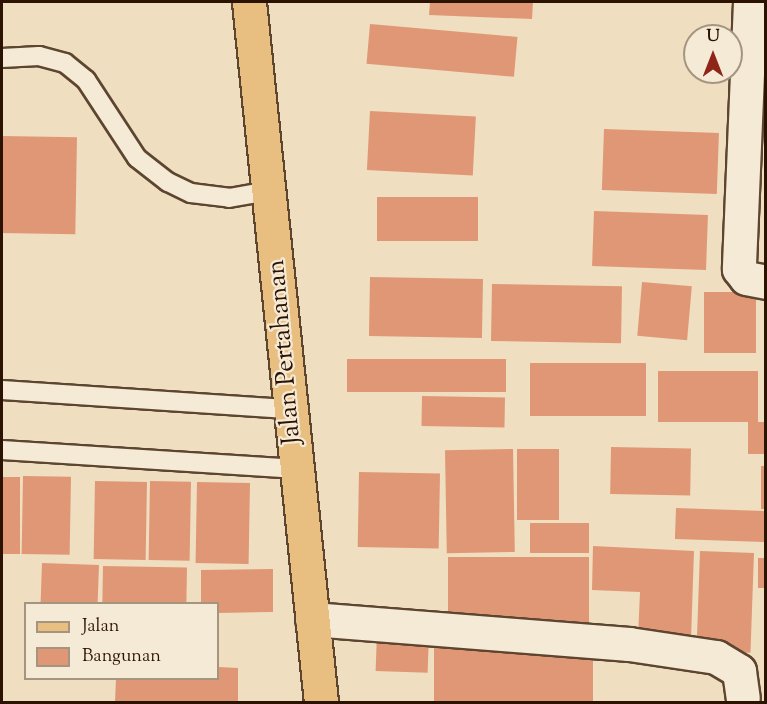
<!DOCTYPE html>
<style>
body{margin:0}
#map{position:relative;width:767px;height:704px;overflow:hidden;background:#efdec0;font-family:"Sorts Mill Goudy",serif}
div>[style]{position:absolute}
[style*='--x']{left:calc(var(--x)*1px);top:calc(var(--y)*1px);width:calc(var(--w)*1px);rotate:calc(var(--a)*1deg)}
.building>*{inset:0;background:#e09776;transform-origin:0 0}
.roads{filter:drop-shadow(2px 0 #5d4530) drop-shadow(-2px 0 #5d4530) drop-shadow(0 2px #5d4530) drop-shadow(0 -2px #5d4530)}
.lane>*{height:18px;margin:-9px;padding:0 9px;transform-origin:9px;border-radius:9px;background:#f5ead6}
.street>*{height:33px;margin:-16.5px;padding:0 16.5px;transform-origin:16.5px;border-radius:16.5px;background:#f5ead6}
.primary>*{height:33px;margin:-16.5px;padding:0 16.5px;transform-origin:16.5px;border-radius:16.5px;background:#e8bf80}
span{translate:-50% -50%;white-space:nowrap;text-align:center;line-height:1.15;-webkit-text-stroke:4.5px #f5ead6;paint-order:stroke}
.street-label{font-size:26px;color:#2c1200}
.frame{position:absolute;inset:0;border:3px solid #2c1200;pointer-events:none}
.legend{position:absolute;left:24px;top:602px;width:195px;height:78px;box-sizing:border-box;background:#f5ead6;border:2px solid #a59480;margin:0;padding:8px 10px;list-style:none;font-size:18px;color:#2c1200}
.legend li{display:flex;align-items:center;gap:12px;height:30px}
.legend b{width:30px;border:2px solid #a59480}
.north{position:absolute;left:683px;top:24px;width:60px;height:60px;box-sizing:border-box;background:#f5ead6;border:2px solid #a59480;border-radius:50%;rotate:0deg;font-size:16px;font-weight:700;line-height:24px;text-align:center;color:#2c1200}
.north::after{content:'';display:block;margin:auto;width:21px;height:27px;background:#8f2418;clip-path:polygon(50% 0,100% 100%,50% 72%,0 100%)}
</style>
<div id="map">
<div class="building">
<i style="clip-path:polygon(430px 2px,533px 2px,532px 19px,429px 15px)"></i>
<i style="left:370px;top:24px;width:148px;height:40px;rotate:5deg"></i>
<i style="left:370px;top:111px;width:106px;height:59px;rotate:3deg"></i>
<i style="left:604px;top:129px;width:115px;height:61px;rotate:2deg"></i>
<i style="left:2px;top:136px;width:75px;height:97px;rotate:1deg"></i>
<i style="left:377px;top:197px;width:101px;height:44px"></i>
<i style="left:594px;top:211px;width:114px;height:55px;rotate:2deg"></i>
<i style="left:370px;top:277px;width:113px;height:59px;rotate:1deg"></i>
<i style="left:642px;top:282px;width:50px;height:54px;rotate:5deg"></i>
<i style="left:492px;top:284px;width:130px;height:57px;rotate:1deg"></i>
<i style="left:704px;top:292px;width:52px;height:61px"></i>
<i style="left:347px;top:359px;width:159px;height:33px"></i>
<i style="left:530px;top:363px;width:116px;height:53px"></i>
<i style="left:658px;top:371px;width:100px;height:51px"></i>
<i style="left:422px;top:396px;width:83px;height:30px;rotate:1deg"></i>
<i style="left:748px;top:422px;width:18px;height:32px"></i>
<i style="left:611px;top:447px;width:80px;height:47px;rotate:1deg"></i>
<i style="left:513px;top:449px;width:103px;height:68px;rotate:89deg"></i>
<i style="left:517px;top:449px;width:42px;height:71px"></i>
<i style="left:761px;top:466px;width:5px;height:43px"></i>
<i style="left:359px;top:472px;width:81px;height:75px;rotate:1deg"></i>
<i style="left:23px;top:476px;width:48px;height:78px;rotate:1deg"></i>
<i style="left:2px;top:477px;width:18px;height:77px"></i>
<i style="left:95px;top:481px;width:52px;height:78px;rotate:1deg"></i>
<i style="left:150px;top:481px;width:41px;height:79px;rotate:1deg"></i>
<i style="left:197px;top:482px;width:53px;height:81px;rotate:1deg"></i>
<i style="left:676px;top:508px;width:90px;height:31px;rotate:2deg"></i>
<i style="left:530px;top:523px;width:59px;height:30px"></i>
<i style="clip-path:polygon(593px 546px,694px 551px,691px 639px,638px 637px,640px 592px,592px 590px)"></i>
<i style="left:700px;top:551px;width:54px;height:100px;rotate:2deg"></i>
<i style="left:448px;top:557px;width:141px;height:70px"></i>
<i style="left:758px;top:558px;width:8px;height:30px"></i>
<i style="left:42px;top:563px;width:57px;height:41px;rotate:2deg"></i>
<i style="left:103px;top:566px;width:84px;height:38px;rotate:1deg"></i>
<i style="clip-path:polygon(273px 569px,273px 612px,218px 613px,218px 604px,201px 604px,201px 570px)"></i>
<i style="left:377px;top:632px;width:52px;height:39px;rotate:2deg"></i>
<i style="left:434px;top:643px;width:159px;height:59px"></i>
<i style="clip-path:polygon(218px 667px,238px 668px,238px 702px,115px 702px,116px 678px,218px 678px)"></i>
</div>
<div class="roads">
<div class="lane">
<i style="--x:2;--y:58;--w:37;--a:-3"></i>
<i style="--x:39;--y:56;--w:27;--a:15"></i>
<i style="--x:65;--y:63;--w:27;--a:39"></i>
<i style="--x:86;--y:80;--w:93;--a:56.8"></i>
<i style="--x:137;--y:158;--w:39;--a:38"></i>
<i style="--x:168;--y:182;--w:25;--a:26"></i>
<i style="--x:191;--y:193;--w:38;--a:7"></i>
<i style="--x:229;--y:198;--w:41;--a:-9.9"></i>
<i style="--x:2;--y:390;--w:289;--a:3.8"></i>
<i style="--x:2;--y:450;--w:296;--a:3.7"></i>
</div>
<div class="street">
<i style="--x:750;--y:2;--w:267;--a:92.4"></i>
<i style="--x:739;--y:269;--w:11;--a:52"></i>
<i style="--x:746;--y:278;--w:20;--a:11"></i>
<i style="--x:312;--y:619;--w:318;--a:4.5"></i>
<i style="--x:629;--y:644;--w:88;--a:8.5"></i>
<i style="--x:716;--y:657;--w:27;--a:31"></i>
<i style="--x:739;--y:671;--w:27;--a:82"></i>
</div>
<div class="primary">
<i style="--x:249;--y:2;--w:704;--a:84.13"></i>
</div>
</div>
<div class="street-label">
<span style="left:285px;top:352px;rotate:-95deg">Jalan Pertahanan</span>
</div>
<div class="frame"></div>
<ul class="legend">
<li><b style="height:8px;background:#e8bf80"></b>Jalan</li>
<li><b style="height:16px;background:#e09776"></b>Bangunan</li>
</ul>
<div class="north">U</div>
</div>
